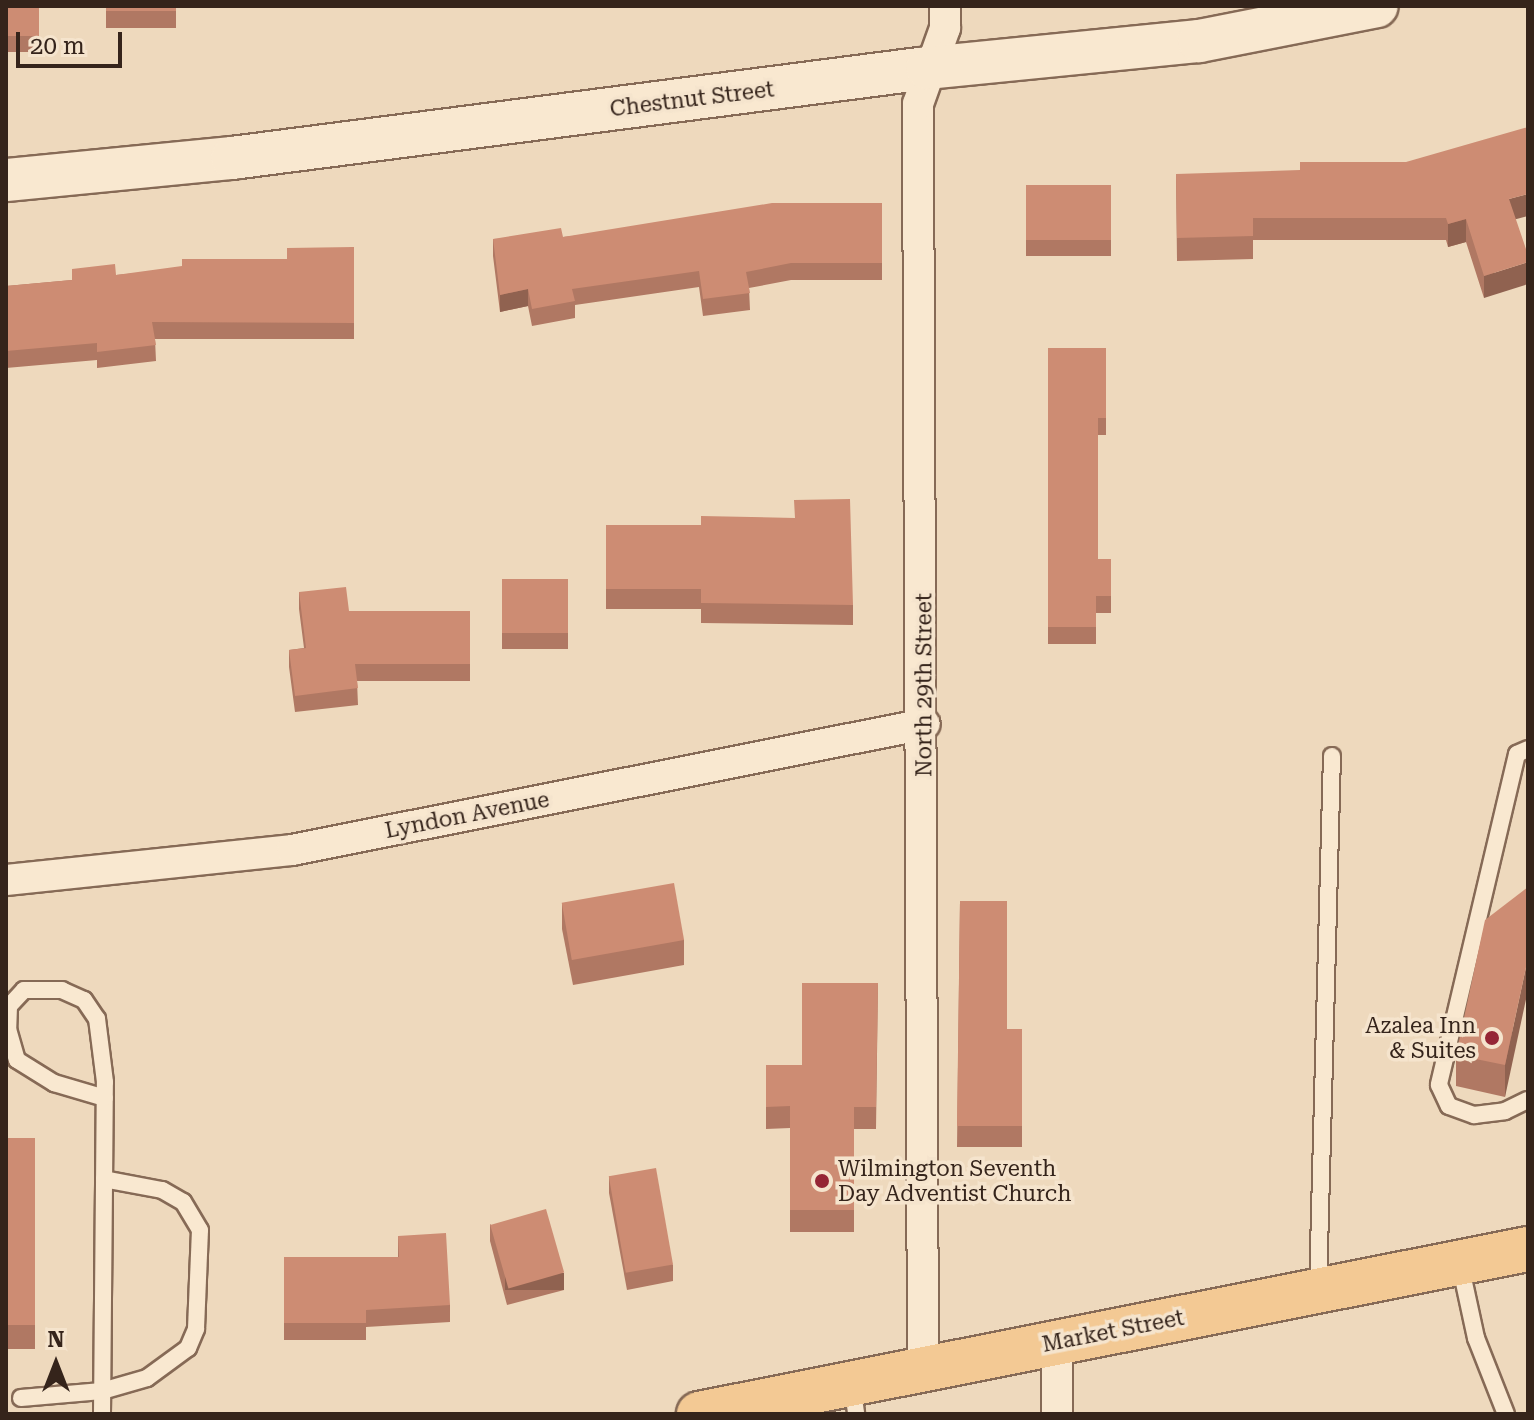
<!DOCTYPE html>
<style>
body{margin:0}
#map{position:relative;width:1534px;height:1420px;overflow:hidden;background:#eed9bd;font-family:"Roboto Serif",serif}
div>[style]{position:absolute}
[style*='--x']{left:calc(var(--x)*1px);top:calc(var(--y)*1px);width:calc(var(--w)*1px);rotate:calc(var(--a)*1deg)}
.roads{filter:drop-shadow(2px 0 #866a56) drop-shadow(-2px 0 #866a56) drop-shadow(0 2px #866a56) drop-shadow(0 -2px #866a56)}
.lane>*{height:16px;margin:-8px;padding:0 8px;transform-origin:8px;border-radius:8px;background:#f9e8d0}
.street>*{height:30px;margin:-15px;padding:0 15px;transform-origin:15px;border-radius:15px;background:#f9e8d0}
.secondary>*{height:42px;margin:-21px;padding:0 21px;transform-origin:21px;border-radius:21px;background:#f9e8d0}
.primary>*{height:44px;margin:-22px;padding:0 22px;transform-origin:22px;border-radius:22px;background:#f3c994}
.wall>*{inset:0;background:#b07863;transform-origin:0 0}
.shaded-wall>*{inset:0;background:#906250;transform-origin:0 0}
.building>*{inset:0;background:#cd8c73;transform-origin:0 0}
.dots>*{width:22px;height:22px;translate:-50% -50%;box-sizing:border-box;border:4px solid #f5e4cd;border-radius:50%}
span{translate:-50% -50%;white-space:nowrap;text-align:center;line-height:1.15;-webkit-text-stroke:7px #f5e4cd;paint-order:stroke}
.street-label{font-size:22px;color:#35241b}
.poi-label{font-size:22px;color:#35241b}
.right{translate:-100% -50%;text-align:right}
.left{translate:0 -50%;text-align:left}
.frame{position:absolute;inset:0;border:8px solid #35241b;pointer-events:none}
.north{position:absolute;left:16px;top:1324px;width:80px;height:80px;-webkit-text-stroke:6px #f5e4cd;paint-order:stroke;rotate:0deg;font-size:22px;font-weight:700;line-height:32px;text-align:center;color:#35241b}
.north::after{content:'';display:block;margin:auto;width:28px;height:36px;background:#35241b;clip-path:polygon(50% 0,100% 100%,50% 72%,0 100%)}
.scale{position:absolute;left:16px;top:32px;width:106px;height:36px;box-sizing:border-box;border:4px solid #35241b;border-top:0;padding-left:10px;font-size:24px;line-height:28px;white-space:nowrap;color:#35241b;-webkit-text-stroke:6px #f5e4cd;paint-order:stroke}
</style>
<div id="map">
<div class="roads">
<div class="lane">
<i style="--x:1528;--y:749;--w:12;--a:156"></i>
<i style="--x:1517;--y:754;--w:340;--a:103.3"></i>
<i style="--x:1439;--y:1085;--w:23;--a:65"></i>
<i style="--x:1449;--y:1106;--w:27;--a:20"></i>
<i style="--x:1474;--y:1115;--w:31;--a:-7"></i>
<i style="--x:1505;--y:1111;--w:25;--a:-26"></i>
<i style="--x:1460;--y:1264;--w:76;--a:77.8"></i>
<i style="--x:1476;--y:1338;--w:82;--a:68.5"></i>
<i style="--x:1318;--y:1289;--w:533;--a:-88.5"></i>
<i style="--x:852;--y:1384;--w:30;--a:82"></i>
<i style="--x:21;--y:1398;--w:81;--a:-4.9"></i>
<i style="--x:102;--y:1391;--w:47;--a:-16.1"></i>
<i style="--x:147;--y:1378;--w:51;--a:-36.2"></i>
<i style="--x:188;--y:1348;--w:21;--a:-67"></i>
<i style="--x:196;--y:1329;--w:99;--a:-87.7"></i>
<i style="--x:200;--y:1230;--w:33;--a:-121"></i>
<i style="--x:183;--y:1202;--w:24;--a:-150"></i>
<i style="--x:162;--y:1190;--w:59;--a:-169.3"></i>
<i style="--x:102;--y:1414;--w:332;--a:-89.5"></i>
<i style="--x:105;--y:1082;--w:64;--a:-97.2"></i>
<i style="--x:97;--y:1019;--w:23;--a:-124"></i>
<i style="--x:84;--y:1000;--w:24;--a:-156"></i>
<i style="--x:62;--y:990;--w:38;--a:180"></i>
<i style="--x:24;--y:990;--w:22;--a:133"></i>
<i style="--x:9;--y:1006;--w:23;--a:92"></i>
<i style="--x:8;--y:1029;--w:32;--a:74"></i>
<i style="--x:17;--y:1060;--w:44;--a:31.9"></i>
<i style="--x:54;--y:1083;--w:53;--a:16.4"></i>
</div>
<div class="street">
<i style="--x:6;--y:880;--w:288;--a:-6"></i>
<i style="--x:292;--y:850;--w:645;--a:-11.26"></i>
<i style="--x:1057;--y:1342;--w:72;--a:90"></i>
<i style="--x:923;--y:1369;--w:1265;--a:-90.23"></i>
<i style="--x:918;--y:104;--w:81;--a:-70.4"></i>
<i style="--x:945;--y:28;--w:22;--a:-90"></i>
</div>
<div class="secondary">
<i style="--x:6;--y:180;--w:227;--a:-5.6"></i>
<i style="--x:232;--y:158;--w:701;--a:-7.38"></i>
<i style="--x:927;--y:68;--w:273;--a:-5.7"></i>
<i style="--x:1199;--y:41;--w:181;--a:-11.1"></i>
</div>
<div class="primary">
<i style="--x:699;--y:1414;--w:845;--a:-11.26"></i>
</div>
</div>
<div class="wall">
<i style="left:6px;top:6px;width:33px;height:46px"></i>
<i style="left:106px;top:6px;width:70px;height:22px"></i>
<i style="clip-path:polygon(1176px 174px,1516px 220px,1484px 298px,1466px 242px,1448px 247px,1446px 240px,1253px 240px,1253px 259px,1177px 261px)"></i>
<i style="left:1026px;top:185px;width:85px;height:71px"></i>
<i style="clip-path:polygon(882px 203px,882px 280px,791px 280px,749px 288px,750px 310px,703px 316px,699px 287px,575px 305px,575px 318px,532px 326px,528px 306px,500px 312px,493px 256px,493px 239px,563px 237px)"></i>
<i style="clip-path:polygon(354px 247px,354px 339px,155px 339px,156px 361px,97px 368px,97px 360px,6px 368px,6px 286px,72px 280px,72px 269px,116px 275px,287px 259px)"></i>
<i style="clip-path:polygon(1048px 348px,1106px 348px,1106px 435px,1098px 435px,1098px 559px,1111px 559px,1111px 613px,1096px 613px,1096px 644px,1048px 644px)"></i>
<i style="clip-path:polygon(606px 525px,853px 605px,853px 625px,701px 623px,701px 609px,606px 609px)"></i>
<i style="left:502px;top:579px;width:66px;height:70px"></i>
<i style="clip-path:polygon(299px 592px,349px 611px,470px 611px,470px 681px,357px 681px,358px 705px,295px 712px,289px 667px,289px 650px,304px 648px,299px 609px)"></i>
<i style="clip-path:polygon(1528px 887px,1505px 1097px,1456px 1086px,1456px 1055px)"></i>
<i style="clip-path:polygon(960px 901px,1007px 1029px,1022px 1029px,1022px 1147px,957px 1147px)"></i>
<i style="clip-path:polygon(562px 904px,684px 940px,684px 965px,573px 985px,562px 929px)"></i>
<i style="clip-path:polygon(878px 983px,876px 1129px,854px 1129px,854px 1232px,790px 1232px,790px 1128px,766px 1129px,766px 1065px,802px 1065px)"></i>
<i style="left:6px;top:1138px;width:29px;height:211px"></i>
<i style="clip-path:polygon(609px 1176px,673px 1265px,673px 1281px,627px 1290px,609px 1193px)"></i>
<i style="clip-path:polygon(490px 1224px,564px 1290px,507px 1305px,490px 1241px)"></i>
<i style="clip-path:polygon(398px 1236px,450px 1305px,450px 1322px,366px 1327px,366px 1340px,284px 1340px,284px 1257px,398px 1257px)"></i>
</div>
<div class="shaded-wall">
<i style="clip-path:polygon(1528px 194px,1528px 216px,1509px 221px,1509px 199px)"></i>
<i style="clip-path:polygon(1466px 219px,1466px 242px,1448px 247px,1448px 224px)"></i>
<i style="clip-path:polygon(1528px 262px,1528px 284px,1484px 298px,1484px 276px)"></i>
<i style="clip-path:polygon(528px 289px,528px 306px,500px 312px,500px 295px)"></i>
<i style="clip-path:polygon(1528px 958px,1528px 990px,1505px 1097px,1505px 1065px)"></i>
<i style="left:564px;top:1273px;width:17px;height:59px;rotate:90deg"></i>
</div>
<div class="building">
<i style="left:6px;top:6px;width:33px;height:30px"></i>
<i style="left:106px;top:6px;width:70px;height:5px"></i>
<i style="clip-path:polygon(1528px 127px,1528px 194px,1509px 199px,1528px 255px,1528px 262px,1484px 276px,1466px 219px,1448px 224px,1446px 218px,1253px 218px,1253px 236px,1177px 238px,1176px 174px,1300px 170px,1300px 162px,1406px 162px)"></i>
<i style="left:1026px;top:185px;width:85px;height:55px"></i>
<i style="clip-path:polygon(772px 203px,882px 203px,882px 263px,791px 263px,746px 272px,750px 293px,703px 299px,699px 271px,572px 289px,575px 301px,532px 309px,528px 289px,500px 295px,493px 239px,561px 228px,563px 237px)"></i>
<i style="clip-path:polygon(354px 247px,354px 323px,152px 322px,156px 345px,97px 352px,97px 343px,6px 351px,6px 286px,72px 280px,72px 269px,115px 264px,116px 275px,182px 266px,182px 259px,287px 259px,287px 248px)"></i>
<i style="clip-path:polygon(1048px 348px,1106px 348px,1106px 418px,1098px 418px,1098px 559px,1111px 559px,1111px 596px,1096px 596px,1096px 627px,1048px 627px)"></i>
<i style="clip-path:polygon(850px 499px,853px 605px,701px 603px,701px 589px,606px 589px,606px 525px,701px 525px,701px 516px,795px 518px,794px 500px)"></i>
<i style="left:502px;top:579px;width:66px;height:54px"></i>
<i style="clip-path:polygon(346px 587px,349px 611px,470px 611px,470px 664px,355px 664px,358px 688px,295px 696px,289px 650px,306px 648px,299px 592px)"></i>
<i style="left:674px;top:883px;width:58px;height:114px;rotate:80deg"></i>
<i style="clip-path:polygon(1528px 887px,1528px 958px,1505px 1065px,1456px 1055px,1485px 920px)"></i>
<i style="clip-path:polygon(960px 901px,1007px 901px,1007px 1029px,1022px 1029px,1022px 1126px,957px 1126px)"></i>
<i style="clip-path:polygon(802px 983px,878px 983px,876px 1107px,854px 1107px,854px 1210px,790px 1210px,790px 1106px,766px 1107px,766px 1065px,802px 1065px)"></i>
<i style="left:6px;top:1138px;width:29px;height:187px"></i>
<i style="left:656px;top:1168px;width:98px;height:48px;rotate:80deg"></i>
<i style="left:546px;top:1209px;width:66px;height:58px;rotate:74deg"></i>
<i style="clip-path:polygon(446px 1233px,450px 1305px,366px 1310px,366px 1323px,284px 1323px,284px 1257px,399px 1257px,398px 1236px)"></i>
</div>
<div class="dots">
<i style="left:1492px;top:1038px;background:#952635"></i>
<i style="left:822px;top:1181px;background:#952635"></i>
</div>
<div class="street-label">
<span style="left:692px;top:99px;rotate:-7deg">Chestnut Street</span>
<span style="left:924px;top:685px;rotate:-90deg">North 29th Street</span>
<span style="left:467px;top:815px;rotate:-11deg">Lyndon Avenue</span>
<span style="left:1113px;top:1331px;rotate:-11deg">Market Street</span>
</div>
<div class="poi-label">
<span class="right" style="left:1476px;top:1038px">Azalea Inn<br>&amp; Suites</span>
<span class="left" style="left:838px;top:1181px">Wilmington Seventh<br>Day Adventist Church</span>
</div>
<div class="frame"></div>
<div class="north">N</div>
<div class="scale">20 m</div>
</div>
